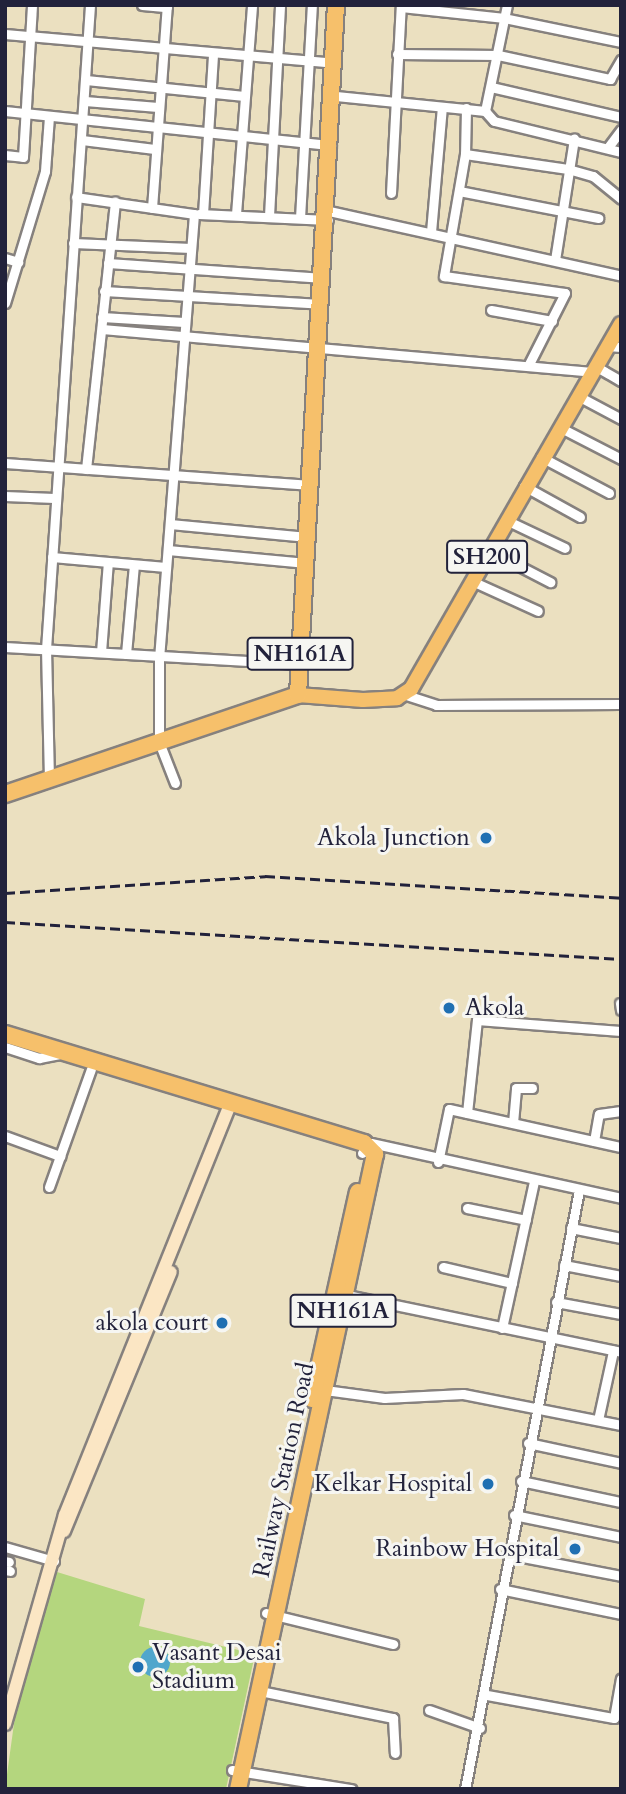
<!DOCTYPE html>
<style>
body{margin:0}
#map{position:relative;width:626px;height:1794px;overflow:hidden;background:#ebe0c0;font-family:Cardo,serif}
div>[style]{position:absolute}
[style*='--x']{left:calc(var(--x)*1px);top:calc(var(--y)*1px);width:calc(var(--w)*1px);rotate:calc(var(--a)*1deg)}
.green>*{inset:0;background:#b4d67e}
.water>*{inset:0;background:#50a6cc}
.round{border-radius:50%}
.roads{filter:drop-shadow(2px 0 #86817e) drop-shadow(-2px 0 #86817e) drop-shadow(0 2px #86817e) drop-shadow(0 -2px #86817e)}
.street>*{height:9px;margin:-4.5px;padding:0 4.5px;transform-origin:4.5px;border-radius:4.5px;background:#fff}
.secondary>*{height:12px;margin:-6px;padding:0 6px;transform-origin:6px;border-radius:6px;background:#fbe6c4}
.primary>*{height:14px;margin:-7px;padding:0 7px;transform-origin:7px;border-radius:7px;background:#f6c06b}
.highway>*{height:16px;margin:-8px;padding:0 8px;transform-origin:8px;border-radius:8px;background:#f6c06b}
.rail>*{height:2.5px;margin-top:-1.25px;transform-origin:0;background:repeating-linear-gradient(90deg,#22223b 0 10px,transparent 0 15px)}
.dots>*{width:19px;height:19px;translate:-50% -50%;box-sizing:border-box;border:4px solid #f6f6f2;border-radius:50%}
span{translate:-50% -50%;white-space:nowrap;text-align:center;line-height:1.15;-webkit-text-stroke:6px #f6f6f2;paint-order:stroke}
.shield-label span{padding:2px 5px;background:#f6f6f2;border:2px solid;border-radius:5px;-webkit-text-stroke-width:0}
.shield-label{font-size:23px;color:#22223b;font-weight:700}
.poi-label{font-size:24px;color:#22223b}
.right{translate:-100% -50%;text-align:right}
.left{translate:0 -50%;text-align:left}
.street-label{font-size:24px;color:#22223b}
.frame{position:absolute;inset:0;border:7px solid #22223b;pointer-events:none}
</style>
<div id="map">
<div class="green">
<i style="clip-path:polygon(57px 1572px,145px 1599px,139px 1626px,255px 1654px,226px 1789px,5px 1789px,20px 1680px)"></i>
</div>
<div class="water">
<i class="round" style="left:140px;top:1647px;width:30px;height:30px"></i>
</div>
<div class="roads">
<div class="street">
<i style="--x:142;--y:5;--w:25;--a:5"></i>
<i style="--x:401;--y:7;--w:104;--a:6.1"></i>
<i style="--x:504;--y:18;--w:119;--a:11.6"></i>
<i style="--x:5;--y:34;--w:330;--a:5"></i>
<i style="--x:397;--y:54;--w:101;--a:0.6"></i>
<i style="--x:498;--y:55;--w:115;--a:12.1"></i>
<i style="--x:610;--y:79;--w:22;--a:-60"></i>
<i style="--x:86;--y:80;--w:159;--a:5.8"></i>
<i style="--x:491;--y:87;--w:133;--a:13"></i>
<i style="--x:336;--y:96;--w:150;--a:5.7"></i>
<i style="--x:485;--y:111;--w:13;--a:48"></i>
<i style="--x:494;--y:121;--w:131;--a:13.7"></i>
<i style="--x:85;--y:101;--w:73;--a:4.7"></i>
<i style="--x:466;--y:108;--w:46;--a:91.2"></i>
<i style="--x:465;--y:154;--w:124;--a:99.8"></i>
<i style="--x:444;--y:276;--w:122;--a:8"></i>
<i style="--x:565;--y:293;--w:80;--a:116.9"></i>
<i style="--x:5;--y:111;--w:328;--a:6"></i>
<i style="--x:485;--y:111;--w:108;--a:-78.3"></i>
<i style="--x:82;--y:140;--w:73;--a:7.1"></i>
<i style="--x:609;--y:146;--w:20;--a:-53"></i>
<i style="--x:465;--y:154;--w:104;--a:8.3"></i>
<i style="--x:568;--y:169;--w:26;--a:16"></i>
<i style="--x:593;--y:176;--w:36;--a:39"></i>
<i style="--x:5;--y:155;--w:18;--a:6"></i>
<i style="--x:23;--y:157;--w:152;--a:-86.6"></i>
<i style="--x:459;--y:191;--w:142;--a:11"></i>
<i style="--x:391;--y:193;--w:188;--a:-87"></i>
<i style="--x:76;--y:197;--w:119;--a:8.2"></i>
<i style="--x:194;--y:214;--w:442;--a:94.5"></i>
<i style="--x:159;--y:655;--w:87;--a:90"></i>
<i style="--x:159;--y:742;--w:44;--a:68.7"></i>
<i style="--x:152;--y:208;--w:204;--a:-85.8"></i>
<i style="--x:329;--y:211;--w:299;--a:12.5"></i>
<i style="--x:199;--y:214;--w:129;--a:2.7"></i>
<i style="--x:203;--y:214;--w:161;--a:-86.4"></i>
<i style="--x:236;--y:214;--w:210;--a:-85.6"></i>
<i style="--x:269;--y:216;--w:211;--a:-87"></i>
<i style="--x:300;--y:218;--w:213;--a:-86.8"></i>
<i style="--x:431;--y:232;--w:125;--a:-85"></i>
<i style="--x:73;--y:243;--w:118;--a:2.4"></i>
<i style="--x:5;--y:258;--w:14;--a:17"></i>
<i style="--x:555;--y:260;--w:123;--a:-81.1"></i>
<i style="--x:108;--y:263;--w:216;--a:4"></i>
<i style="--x:104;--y:291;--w:217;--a:3.4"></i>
<i style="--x:5;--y:303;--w:138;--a:-73.1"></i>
<i style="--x:45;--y:171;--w:55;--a:-85.8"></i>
<i style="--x:491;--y:310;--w:62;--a:10.2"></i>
<i style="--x:102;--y:317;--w:82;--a:3.5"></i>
<i style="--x:102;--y:329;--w:492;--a:5"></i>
<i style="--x:606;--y:346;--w:15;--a:4"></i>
<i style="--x:595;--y:366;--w:30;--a:30"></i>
<i style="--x:578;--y:396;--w:49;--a:28.1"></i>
<i style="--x:559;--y:427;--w:70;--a:27.3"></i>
<i style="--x:541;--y:457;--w:77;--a:27.9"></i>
<i style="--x:5;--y:463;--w:307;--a:4.1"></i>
<i style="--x:86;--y:469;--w:269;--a:-83.8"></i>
<i style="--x:524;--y:486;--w:64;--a:29"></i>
<i style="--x:5;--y:496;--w:49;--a:2.3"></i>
<i style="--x:506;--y:520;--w:65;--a:25.4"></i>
<i style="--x:170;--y:524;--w:138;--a:5.4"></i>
<i style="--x:168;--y:550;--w:139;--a:5.4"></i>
<i style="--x:490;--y:551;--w:68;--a:27.3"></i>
<i style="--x:52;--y:557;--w:114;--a:5"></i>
<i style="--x:474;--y:582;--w:70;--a:24.4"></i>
<i style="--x:5;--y:647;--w:295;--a:3.3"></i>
<i style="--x:101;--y:652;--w:90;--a:-85.6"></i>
<i style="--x:126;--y:654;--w:89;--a:-84.9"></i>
<i style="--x:403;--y:694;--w:35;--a:18"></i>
<i style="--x:436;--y:705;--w:185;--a:-0.3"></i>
<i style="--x:49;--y:780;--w:131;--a:-91.3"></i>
<i style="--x:46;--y:649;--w:646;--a:-86.09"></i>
<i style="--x:620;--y:1003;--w:7;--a:82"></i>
<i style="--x:5;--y:1047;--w:36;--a:18"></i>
<i style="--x:39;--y:1058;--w:21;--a:-11"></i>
<i style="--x:467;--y:1113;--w:94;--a:-83.9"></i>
<i style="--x:477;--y:1020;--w:144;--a:4.4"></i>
<i style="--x:513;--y:1123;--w:35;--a:-85"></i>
<i style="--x:516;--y:1088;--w:16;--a:0"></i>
<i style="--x:5;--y:1136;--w:59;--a:20"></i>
<i style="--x:594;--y:1141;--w:27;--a:-80"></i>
<i style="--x:599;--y:1114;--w:22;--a:-8"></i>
<i style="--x:362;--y:1153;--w:13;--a:-48"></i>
<i style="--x:371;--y:1143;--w:256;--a:12.4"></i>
<i style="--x:438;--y:1162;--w:54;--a:-78.3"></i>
<i style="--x:449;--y:1109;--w:176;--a:12.5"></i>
<i style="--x:49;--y:1187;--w:125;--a:-70.4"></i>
<i style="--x:467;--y:1208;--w:60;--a:11.5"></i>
<i style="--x:571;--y:1228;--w:51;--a:11.3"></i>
<i style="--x:564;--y:1265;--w:58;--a:10.9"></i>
<i style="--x:443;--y:1267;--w:71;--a:13.1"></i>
<i style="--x:342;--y:1294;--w:285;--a:11.7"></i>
<i style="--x:556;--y:1302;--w:66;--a:10.5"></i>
<i style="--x:502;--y:1328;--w:150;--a:-77.7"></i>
<i style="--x:325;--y:1390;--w:60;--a:7.7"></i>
<i style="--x:384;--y:1398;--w:79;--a:-2.9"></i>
<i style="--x:463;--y:1394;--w:161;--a:11.1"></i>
<i style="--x:598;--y:1420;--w:71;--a:-77.7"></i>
<i style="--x:528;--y:1443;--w:95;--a:12.1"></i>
<i style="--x:521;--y:1481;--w:102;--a:11.9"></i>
<i style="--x:514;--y:1515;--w:109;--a:11.6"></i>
<i style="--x:5;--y:1547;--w:51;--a:15.9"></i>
<i style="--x:507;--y:1554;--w:116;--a:10.9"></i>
<i style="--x:5;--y:1561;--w:4;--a:14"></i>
<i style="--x:5;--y:1570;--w:5;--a:11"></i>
<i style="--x:500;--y:1589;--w:124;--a:11.7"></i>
<i style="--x:266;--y:1613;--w:131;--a:13.7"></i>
<i style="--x:260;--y:1691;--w:136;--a:11.5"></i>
<i style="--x:393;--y:1718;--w:35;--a:87"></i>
<i style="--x:487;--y:1695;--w:129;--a:10.3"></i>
<i style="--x:614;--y:1718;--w:40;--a:-80"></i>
<i style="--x:429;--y:1710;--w:54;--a:19.4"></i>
<i style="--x:232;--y:1770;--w:121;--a:9.1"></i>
<i style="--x:465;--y:1789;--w:610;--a:-79.22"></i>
</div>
<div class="secondary">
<i style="--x:64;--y:1531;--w:280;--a:-67.6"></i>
<i style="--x:5;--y:1724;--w:217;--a:-74"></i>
<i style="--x:65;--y:1515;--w:443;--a:-68.1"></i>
</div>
<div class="primary">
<i style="--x:298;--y:695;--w:65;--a:4.4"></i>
<i style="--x:363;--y:700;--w:34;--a:-3"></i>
<i style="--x:397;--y:698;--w:17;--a:-33"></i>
<i style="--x:411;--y:689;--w:421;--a:-60.1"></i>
</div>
<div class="highway">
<i style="--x:5;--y:794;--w:309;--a:-18.7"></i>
<i style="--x:298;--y:695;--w:691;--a:-86.85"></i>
<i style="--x:5;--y:1034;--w:375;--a:16.9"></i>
<i style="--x:364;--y:1143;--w:16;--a:45"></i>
<i style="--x:375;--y:1154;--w:650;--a:102.17"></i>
<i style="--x:312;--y:1399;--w:212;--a:-77.5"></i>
</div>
</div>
<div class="rail">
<i style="--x:5;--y:893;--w:261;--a:-3.7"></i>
<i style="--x:265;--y:876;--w:357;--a:3.5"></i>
<i style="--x:5;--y:922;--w:617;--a:3.44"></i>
</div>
<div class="dots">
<i style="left:486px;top:838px;background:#1f6fb2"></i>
<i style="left:449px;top:1008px;background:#1f6fb2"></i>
<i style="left:222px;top:1323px;background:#1f6fb2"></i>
<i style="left:488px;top:1484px;background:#1f6fb2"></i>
<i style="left:575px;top:1549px;background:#1f6fb2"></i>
<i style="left:138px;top:1667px;background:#1f6fb2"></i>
</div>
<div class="shield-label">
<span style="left:487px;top:557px">SH200</span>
<span style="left:300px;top:654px">NH161A</span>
<span style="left:343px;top:1311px">NH161A</span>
</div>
<div class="poi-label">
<span class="right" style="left:470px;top:838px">Akola Junction</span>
<span class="left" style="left:465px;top:1008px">Akola</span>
<span class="right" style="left:208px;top:1323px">akola court</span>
<span class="right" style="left:472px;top:1484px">Kelkar Hospital</span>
<span class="right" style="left:559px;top:1549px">Rainbow Hospital</span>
<span class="left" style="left:152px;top:1667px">Vasant Desai<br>Stadium</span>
</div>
<div class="street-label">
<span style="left:284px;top:1470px;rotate:-78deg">Railway Station Road</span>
</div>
<div class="frame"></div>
</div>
